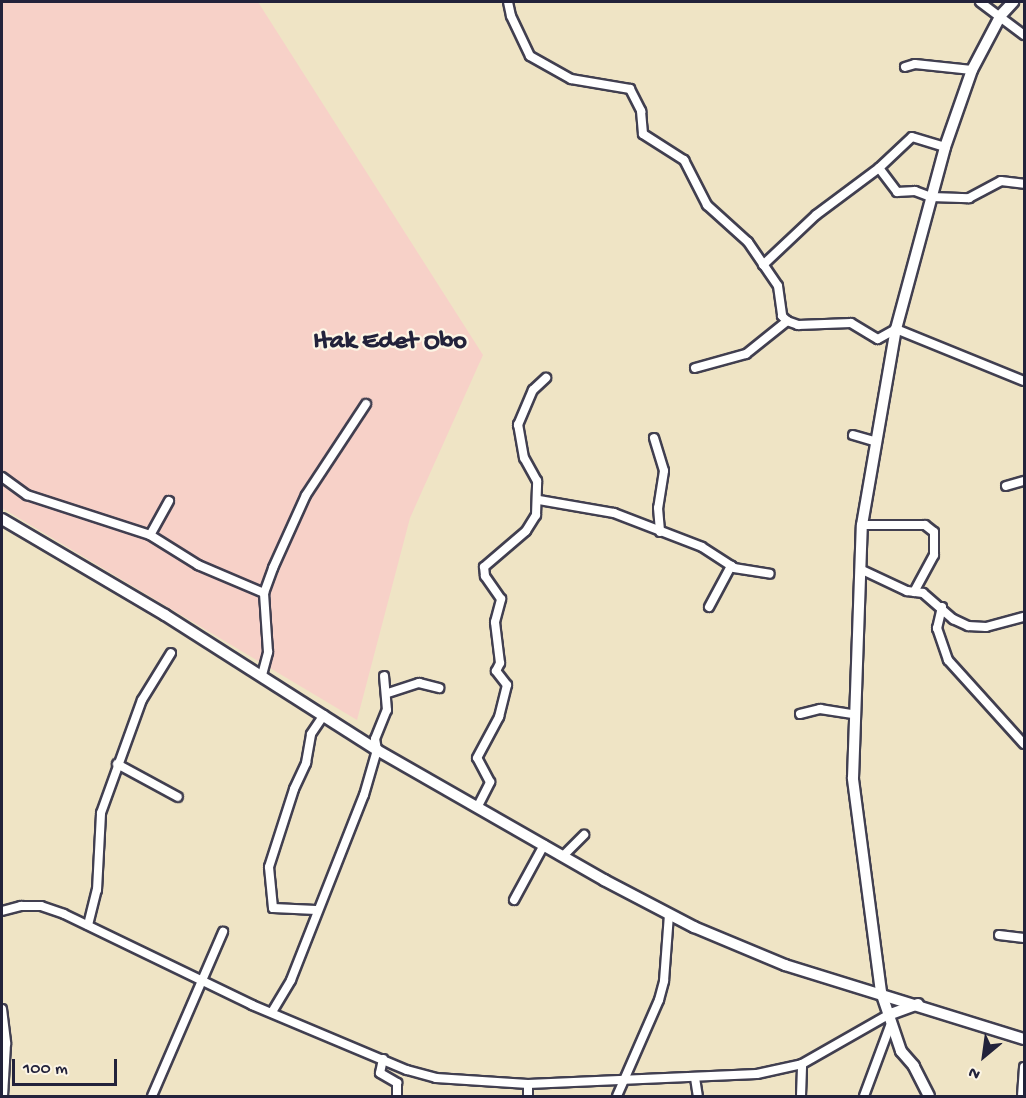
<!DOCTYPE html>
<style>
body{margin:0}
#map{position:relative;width:1026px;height:1098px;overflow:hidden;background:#efe4c5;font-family:"Gochi Hand",sans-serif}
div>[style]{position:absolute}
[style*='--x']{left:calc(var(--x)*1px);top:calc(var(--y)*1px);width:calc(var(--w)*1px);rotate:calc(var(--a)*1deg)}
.built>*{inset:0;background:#f7d1c8}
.roads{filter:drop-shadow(2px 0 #413f50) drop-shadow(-2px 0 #413f50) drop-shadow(0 2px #413f50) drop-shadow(0 -2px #413f50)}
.street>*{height:8px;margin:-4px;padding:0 4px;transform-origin:4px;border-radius:4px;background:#fff}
.secondary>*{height:10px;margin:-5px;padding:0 5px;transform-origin:5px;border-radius:5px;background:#fff}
span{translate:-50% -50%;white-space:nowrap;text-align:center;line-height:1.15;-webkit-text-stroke:4.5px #fcf5e5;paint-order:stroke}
.quarter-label{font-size:26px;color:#22223b;font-weight:700}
.frame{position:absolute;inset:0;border:3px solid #22223b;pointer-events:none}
.north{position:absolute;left:954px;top:1026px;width:60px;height:60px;-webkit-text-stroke:4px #fcf5e5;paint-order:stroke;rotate:209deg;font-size:16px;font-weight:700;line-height:24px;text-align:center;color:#22223b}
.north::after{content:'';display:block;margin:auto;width:21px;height:27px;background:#22223b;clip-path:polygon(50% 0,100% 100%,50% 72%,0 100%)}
.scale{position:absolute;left:12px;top:1059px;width:105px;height:27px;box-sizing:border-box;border:3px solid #22223b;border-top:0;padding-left:8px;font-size:18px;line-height:21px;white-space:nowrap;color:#22223b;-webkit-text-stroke:4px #fcf5e5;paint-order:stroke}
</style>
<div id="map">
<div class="built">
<i style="clip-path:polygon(2px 2px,258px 2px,483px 355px,410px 518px,357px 720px,2px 508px)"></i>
</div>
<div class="roads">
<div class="street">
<i style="--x:508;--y:2;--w:14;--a:78"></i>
<i style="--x:511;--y:16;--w:44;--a:64.6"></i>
<i style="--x:530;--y:56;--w:47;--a:29.3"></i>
<i style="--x:571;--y:79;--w:60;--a:9.6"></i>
<i style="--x:630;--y:89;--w:25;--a:63"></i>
<i style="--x:641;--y:111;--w:23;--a:85"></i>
<i style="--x:643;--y:134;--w:49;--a:32.4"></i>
<i style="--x:684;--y:160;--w:51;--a:62.9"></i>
<i style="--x:707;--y:205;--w:55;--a:42.1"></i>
<i style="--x:748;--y:242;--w:53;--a:55.7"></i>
<i style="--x:778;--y:286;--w:30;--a:82"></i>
<i style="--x:782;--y:316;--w:7;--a:45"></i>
<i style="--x:787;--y:321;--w:12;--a:20"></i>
<i style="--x:798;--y:325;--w:53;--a:-2.2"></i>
<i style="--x:851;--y:323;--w:31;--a:31"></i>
<i style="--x:878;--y:339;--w:21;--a:-29"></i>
<i style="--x:896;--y:329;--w:138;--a:22.1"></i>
<i style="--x:980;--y:2;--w:55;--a:36.9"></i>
<i style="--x:905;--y:67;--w:10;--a:-17"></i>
<i style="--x:915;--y:64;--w:57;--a:6"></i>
<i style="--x:879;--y:168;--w:45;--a:-43.2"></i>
<i style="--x:912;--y:137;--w:34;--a:17"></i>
<i style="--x:763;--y:265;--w:73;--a:-43.3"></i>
<i style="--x:816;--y:215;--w:79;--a:-36.7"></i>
<i style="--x:879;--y:168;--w:30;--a:53"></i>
<i style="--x:897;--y:192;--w:18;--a:-3"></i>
<i style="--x:915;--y:191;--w:17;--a:21"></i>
<i style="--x:931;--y:197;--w:38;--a:2"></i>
<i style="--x:969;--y:198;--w:36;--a:-28"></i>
<i style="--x:1001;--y:181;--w:23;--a:7"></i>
<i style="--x:695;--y:368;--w:53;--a:-15.4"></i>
<i style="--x:746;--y:354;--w:53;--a:-38.8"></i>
<i style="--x:853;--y:435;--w:22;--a:16"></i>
<i style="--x:654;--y:438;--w:34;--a:73"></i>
<i style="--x:664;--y:471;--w:37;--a:99"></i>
<i style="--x:658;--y:508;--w:24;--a:85"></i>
<i style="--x:2;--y:477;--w:31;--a:36"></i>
<i style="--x:27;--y:495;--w:129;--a:18"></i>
<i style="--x:1006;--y:486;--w:19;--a:-16"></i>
<i style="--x:539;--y:500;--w:76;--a:9.8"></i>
<i style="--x:614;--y:513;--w:94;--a:21.1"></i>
<i style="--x:702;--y:547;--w:38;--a:33"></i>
<i style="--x:734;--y:568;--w:36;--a:9"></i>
<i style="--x:169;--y:501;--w:39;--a:119"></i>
<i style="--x:150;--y:535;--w:57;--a:32"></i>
<i style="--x:198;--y:565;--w:72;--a:23"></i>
<i style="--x:862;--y:525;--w:63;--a:0"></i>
<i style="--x:925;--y:525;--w:11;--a:38"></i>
<i style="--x:934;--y:532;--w:23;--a:90"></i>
<i style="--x:934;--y:555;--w:42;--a:118.4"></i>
<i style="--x:860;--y:569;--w:52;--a:25.1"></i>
<i style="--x:907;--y:591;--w:16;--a:7"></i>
<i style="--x:923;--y:593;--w:40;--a:41"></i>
<i style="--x:953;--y:619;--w:17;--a:25"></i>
<i style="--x:968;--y:626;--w:18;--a:3"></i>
<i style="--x:986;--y:627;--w:39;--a:-15"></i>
<i style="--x:709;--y:607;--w:47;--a:-61.8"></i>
<i style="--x:942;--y:607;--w:22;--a:103"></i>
<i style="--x:937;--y:628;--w:34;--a:71"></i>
<i style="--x:948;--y:660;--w:113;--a:47.9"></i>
<i style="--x:262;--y:675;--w:24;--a:-75"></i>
<i style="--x:268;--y:652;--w:59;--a:-93.9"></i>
<i style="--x:264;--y:593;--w:27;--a:-70"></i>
<i style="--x:273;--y:568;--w:80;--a:-65.7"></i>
<i style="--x:306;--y:495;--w:109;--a:-56.6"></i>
<i style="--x:388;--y:693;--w:33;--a:-18"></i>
<i style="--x:419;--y:683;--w:21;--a:14"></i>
<i style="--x:800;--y:714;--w:21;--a:-14"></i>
<i style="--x:820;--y:709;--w:33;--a:9"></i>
<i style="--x:117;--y:764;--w:69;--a:28.4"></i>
<i style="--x:478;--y:806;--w:27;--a:-63"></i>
<i style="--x:490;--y:782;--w:27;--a:-118"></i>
<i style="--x:477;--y:758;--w:47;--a:-61.8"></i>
<i style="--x:499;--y:717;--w:33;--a:-76"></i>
<i style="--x:507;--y:685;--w:18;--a:-128"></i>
<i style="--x:496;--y:671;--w:9;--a:-63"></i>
<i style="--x:500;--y:663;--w:41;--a:-97"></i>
<i style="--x:495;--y:622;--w:24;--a:-75"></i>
<i style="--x:501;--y:599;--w:28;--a:-125"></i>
<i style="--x:485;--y:576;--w:9;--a:-96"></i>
<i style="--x:484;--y:567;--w:55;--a:-40.6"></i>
<i style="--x:526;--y:531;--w:19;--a:-58"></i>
<i style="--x:536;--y:515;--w:34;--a:-88"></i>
<i style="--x:537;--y:481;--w:26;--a:-119"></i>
<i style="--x:524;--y:458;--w:34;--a:-100"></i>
<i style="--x:518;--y:425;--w:38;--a:-67"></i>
<i style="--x:533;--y:390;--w:18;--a:-43"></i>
<i style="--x:563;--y:856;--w:30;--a:-45"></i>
<i style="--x:514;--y:900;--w:63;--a:-61.4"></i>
<i style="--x:316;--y:910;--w:43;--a:-177.3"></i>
<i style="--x:273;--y:908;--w:41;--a:-95.6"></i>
<i style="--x:269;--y:867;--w:82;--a:-72.2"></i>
<i style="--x:294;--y:789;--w:29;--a:-65"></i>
<i style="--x:306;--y:763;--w:29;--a:-80"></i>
<i style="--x:311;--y:734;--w:23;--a:-56"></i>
<i style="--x:2;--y:911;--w:20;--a:-15"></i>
<i style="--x:21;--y:906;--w:20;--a:0"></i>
<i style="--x:41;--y:906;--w:24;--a:19"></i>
<i style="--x:64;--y:914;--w:209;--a:25.8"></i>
<i style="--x:252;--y:1005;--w:168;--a:22.8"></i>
<i style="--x:407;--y:1070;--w:30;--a:15"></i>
<i style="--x:436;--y:1078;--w:92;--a:3.7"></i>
<i style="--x:528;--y:1084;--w:229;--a:-2.5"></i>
<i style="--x:757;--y:1074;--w:46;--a:-12.5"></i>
<i style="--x:802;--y:1064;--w:99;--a:-29.7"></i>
<i style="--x:88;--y:925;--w:36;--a:-76"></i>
<i style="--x:97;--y:890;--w:77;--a:-87"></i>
<i style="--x:101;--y:813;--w:120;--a:-70.1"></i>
<i style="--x:142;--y:700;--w:55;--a:-58.3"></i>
<i style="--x:999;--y:935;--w:25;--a:7"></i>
<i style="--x:2;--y:1009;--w:35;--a:83"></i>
<i style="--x:6;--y:1044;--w:52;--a:93.3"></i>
<i style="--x:272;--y:1012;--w:37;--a:-59"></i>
<i style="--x:291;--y:980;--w:199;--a:-68.5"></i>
<i style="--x:364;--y:795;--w:47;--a:-73.9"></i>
<i style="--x:377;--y:750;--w:11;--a:-100"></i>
<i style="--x:375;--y:739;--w:31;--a:-68"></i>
<i style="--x:387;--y:710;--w:34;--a:-95"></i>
<i style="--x:383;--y:1059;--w:14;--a:102"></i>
<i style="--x:380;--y:1073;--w:20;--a:30"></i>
<i style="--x:397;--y:1083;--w:13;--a:90"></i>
<i style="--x:695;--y:1078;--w:18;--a:81"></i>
<i style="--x:152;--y:1096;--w:179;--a:-66.6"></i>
<i style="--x:528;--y:1096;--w:12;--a:-90"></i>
<i style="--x:617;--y:1096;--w:105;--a:-66.4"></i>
<i style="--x:659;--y:1000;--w:20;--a:-75"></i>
<i style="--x:664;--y:981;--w:67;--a:-85.7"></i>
<i style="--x:801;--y:1096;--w:32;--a:-88"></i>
<i style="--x:864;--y:1096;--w:75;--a:-69.6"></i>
<i style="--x:1022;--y:1096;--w:29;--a:-86"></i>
</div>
<div class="secondary">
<i style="--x:2;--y:519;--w:189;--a:30.5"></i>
<i style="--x:165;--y:615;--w:251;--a:32.5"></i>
<i style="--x:377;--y:750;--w:262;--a:29.8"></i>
<i style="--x:604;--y:880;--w:102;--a:27.6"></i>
<i style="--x:694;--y:927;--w:99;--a:22.7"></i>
<i style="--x:785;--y:965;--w:250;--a:17.2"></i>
<i style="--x:888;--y:1015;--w:32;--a:-20"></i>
<i style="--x:929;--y:1096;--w:34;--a:-117"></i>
<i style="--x:914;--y:1066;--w:20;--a:-131"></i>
<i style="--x:901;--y:1051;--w:62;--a:-108.7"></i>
<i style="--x:881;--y:992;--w:216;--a:-97.5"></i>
<i style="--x:853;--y:778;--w:253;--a:-88"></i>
<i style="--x:862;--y:525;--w:199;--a:-80.2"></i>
<i style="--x:896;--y:329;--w:188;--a:-74.9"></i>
<i style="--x:945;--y:147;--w:82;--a:-70.7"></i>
<i style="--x:972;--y:70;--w:62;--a:-62.2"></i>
<i style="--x:1001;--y:15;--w:18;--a:-47"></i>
</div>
</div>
<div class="quarter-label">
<span style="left:390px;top:343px">Itak Edet Obo</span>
</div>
<div class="frame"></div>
<div class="north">N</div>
<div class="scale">100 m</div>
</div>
